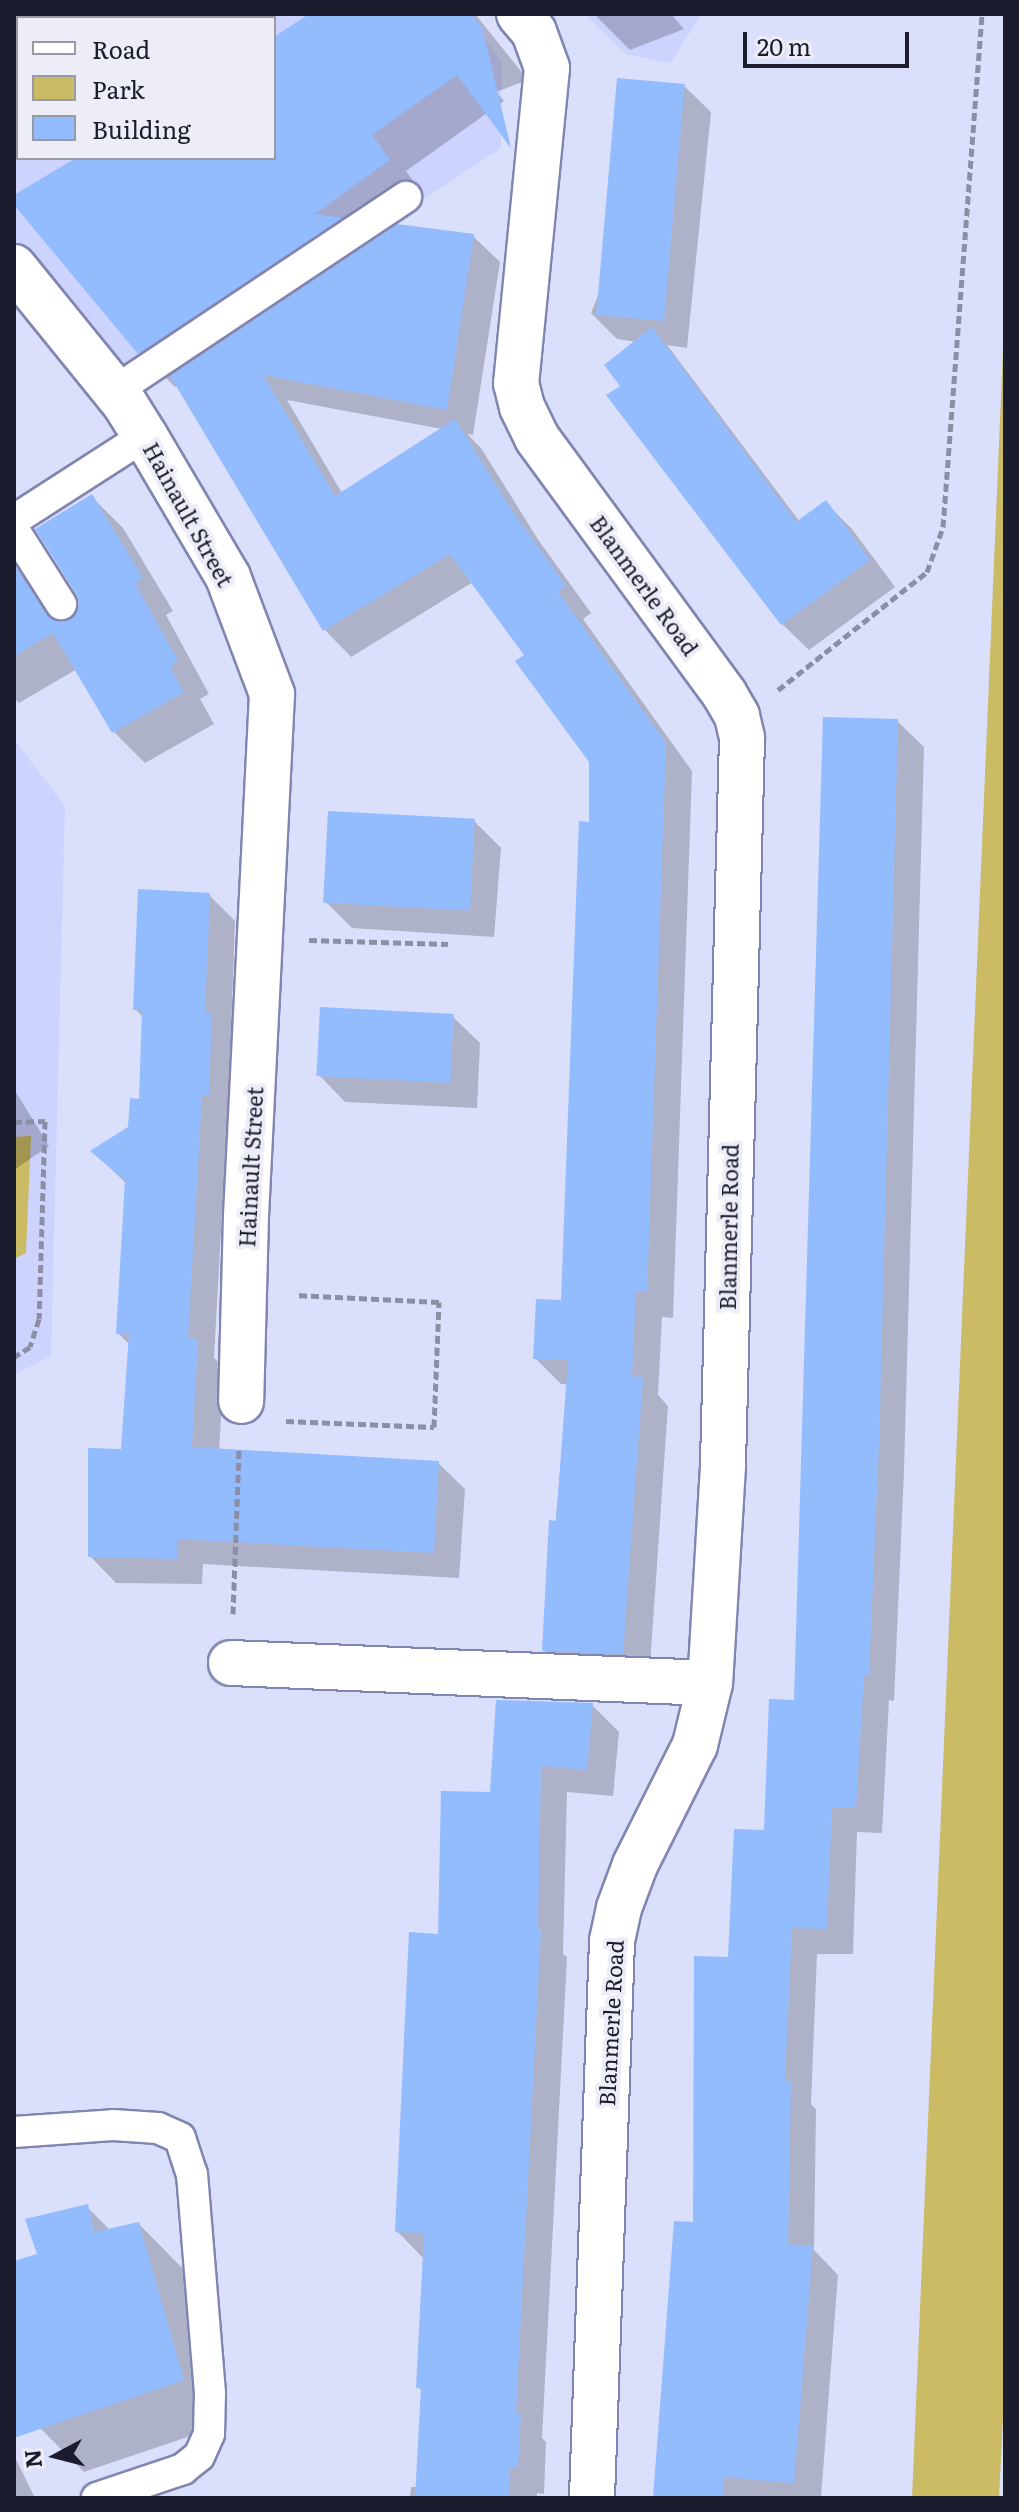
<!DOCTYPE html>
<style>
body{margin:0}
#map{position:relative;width:1019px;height:2512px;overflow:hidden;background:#dadffb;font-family:Literata,serif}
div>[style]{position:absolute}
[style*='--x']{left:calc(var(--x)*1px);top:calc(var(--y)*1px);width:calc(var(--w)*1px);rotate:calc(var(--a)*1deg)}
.built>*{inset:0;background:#cdd3ff}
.green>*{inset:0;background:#cbbb65}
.shadow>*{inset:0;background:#0003}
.building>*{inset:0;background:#92bcfd;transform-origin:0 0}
.path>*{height:5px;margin-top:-2.5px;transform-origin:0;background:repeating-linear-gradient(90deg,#8b8fa6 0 8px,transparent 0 12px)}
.roads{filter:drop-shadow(2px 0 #8085b1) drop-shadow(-2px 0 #8085b1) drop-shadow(0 2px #8085b1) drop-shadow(0 -2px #8085b1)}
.service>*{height:30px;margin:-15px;padding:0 15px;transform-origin:15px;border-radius:15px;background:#fff}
.minor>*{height:44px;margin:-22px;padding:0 22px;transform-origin:22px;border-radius:22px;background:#fff}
.primary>*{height:44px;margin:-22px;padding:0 22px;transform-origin:22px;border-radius:22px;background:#fff}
span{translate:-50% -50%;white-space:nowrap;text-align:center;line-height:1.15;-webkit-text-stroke:8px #ecedf7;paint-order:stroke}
.street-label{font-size:22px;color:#1b1d2e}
.frame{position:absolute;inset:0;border:16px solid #1b1d2e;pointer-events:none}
.legend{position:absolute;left:16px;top:16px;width:260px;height:144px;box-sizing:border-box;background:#ecedf7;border:2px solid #989aa7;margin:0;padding:10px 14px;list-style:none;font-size:24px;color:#1b1d2e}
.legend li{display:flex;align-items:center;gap:16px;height:40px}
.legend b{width:40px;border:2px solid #989aa7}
.north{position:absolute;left:16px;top:2416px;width:80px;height:80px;-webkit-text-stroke:6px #ecedf7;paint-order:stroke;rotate:263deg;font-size:22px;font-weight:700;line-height:32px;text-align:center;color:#1b1d2e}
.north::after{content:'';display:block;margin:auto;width:28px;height:36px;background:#1b1d2e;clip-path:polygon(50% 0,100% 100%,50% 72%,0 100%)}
.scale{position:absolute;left:743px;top:32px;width:166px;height:36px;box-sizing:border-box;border:4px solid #1b1d2e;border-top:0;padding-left:10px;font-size:24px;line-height:28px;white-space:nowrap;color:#1b1d2e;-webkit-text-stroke:6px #ecedf7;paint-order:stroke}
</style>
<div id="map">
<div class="built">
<i style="clip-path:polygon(73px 14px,466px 14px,502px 62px,501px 148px,133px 390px,14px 255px,14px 46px,18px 44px,18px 158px,274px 158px,274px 18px,65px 18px)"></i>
<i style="clip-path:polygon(584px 14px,702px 14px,670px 63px,626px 54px)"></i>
<i style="clip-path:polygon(14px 739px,65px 806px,51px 1356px,14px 1375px)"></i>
</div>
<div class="green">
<i style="clip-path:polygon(1005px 302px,1005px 2378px,999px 2498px,912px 2498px)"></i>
<i style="clip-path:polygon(31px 1136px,26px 1253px,14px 1259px,14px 1137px)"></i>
</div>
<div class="shadow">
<i style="clip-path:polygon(evenodd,313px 14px,475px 14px,528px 80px,496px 92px,504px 101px,406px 171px,424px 196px,362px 240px,368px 246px,473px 236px,500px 262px,473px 435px,467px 434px,481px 448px,539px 541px,591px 613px,583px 619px,692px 771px,673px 1318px,662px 1317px,658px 1395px,668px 1406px,649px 1680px,570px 1677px,544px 1650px,568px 1384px,561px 1384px,535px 1358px,563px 1302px,591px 824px,591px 761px,527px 655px,473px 582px,351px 657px,325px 630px,178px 385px,175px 387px,140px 352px,14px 202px,14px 198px,81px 158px,274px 158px,274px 40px,313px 14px,287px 400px,442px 429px,342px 493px,287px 400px)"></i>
<i style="clip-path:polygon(594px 14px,671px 14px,684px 29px,630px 50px)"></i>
<i style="clip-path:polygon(684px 86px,711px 112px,687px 348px,667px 345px,800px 522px,826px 503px,852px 529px,895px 587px,809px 650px,782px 624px,609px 396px,623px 386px,637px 342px,617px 339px,591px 313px)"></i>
<i style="clip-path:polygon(91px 496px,123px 528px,173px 611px,166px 615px,209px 694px,200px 699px,214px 724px,145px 763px,113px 731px,77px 669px,19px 703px,14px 698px,14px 565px,43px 594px,62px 624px,73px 620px,81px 602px,45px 542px)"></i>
<i style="clip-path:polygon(897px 721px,924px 747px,904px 1471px,894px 1701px,889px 1700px,882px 1833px,857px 1832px,853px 1954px,817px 1954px,811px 2104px,816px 2109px,814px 2250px,838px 2275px,821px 2498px,655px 2498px,730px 1959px,766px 1832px,796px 1702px)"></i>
<i style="clip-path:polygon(474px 821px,501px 848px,494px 937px,352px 928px,326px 902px)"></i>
<i style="clip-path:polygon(209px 895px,235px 921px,231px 1035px,238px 1042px,235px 1121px,227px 1121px,214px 1358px,224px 1367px,219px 1451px,438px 1463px,465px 1489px,459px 1578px,203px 1564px,202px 1584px,116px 1583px,90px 1556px,123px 1451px,130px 1345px,118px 1333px,127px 1184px,93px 1152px,130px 1128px,141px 1101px,144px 1018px,135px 1009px)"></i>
<i style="clip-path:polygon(453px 1017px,480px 1043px,477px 1108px,345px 1102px,319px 1075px)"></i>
<i style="clip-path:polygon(14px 1089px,49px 1146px,14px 1170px)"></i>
<i style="clip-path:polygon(592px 1705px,619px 1732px,613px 1796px,567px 1792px,563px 1954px,567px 1957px,542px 2438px,546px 2442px,544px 2494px,537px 2493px,537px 2498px,410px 2498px,411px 2487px,417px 2487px,423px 2392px,418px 2387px,423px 2258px,397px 2231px,440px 1936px,492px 1794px)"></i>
<i style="clip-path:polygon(87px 2207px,111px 2231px,139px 2224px,182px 2268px,226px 2424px,84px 2472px,40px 2428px,14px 2341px,14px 2263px,39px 2255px)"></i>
<i style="clip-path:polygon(14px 2455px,32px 2492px,35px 2498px,14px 2498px)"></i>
</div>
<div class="building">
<i style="clip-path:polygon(309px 14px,471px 14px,482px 27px,511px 148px,457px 75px,372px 135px,390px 160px,315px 214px,343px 218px,138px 354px,14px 205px,14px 195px,76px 158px,274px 158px,274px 37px)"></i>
<i style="left:617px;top:78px;width:68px;height:238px;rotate:5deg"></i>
<i style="clip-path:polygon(397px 224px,474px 234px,447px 410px,263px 375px,335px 496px,455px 419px,513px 512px,566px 586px,558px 592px,666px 743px,647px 1292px,636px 1292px,632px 1376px,643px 1377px,623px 1654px,542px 1651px,549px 1520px,556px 1521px,568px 1360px,533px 1359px,536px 1299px,561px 1300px,579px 821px,589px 822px,589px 762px,515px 661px,524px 655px,450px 554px,323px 631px,170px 376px)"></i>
<i style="clip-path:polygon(652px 327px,796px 522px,826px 500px,870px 560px,781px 625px,606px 395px,620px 386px,604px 365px)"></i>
<i style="clip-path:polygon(92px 494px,143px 578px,135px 583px,178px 661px,170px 667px,184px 692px,112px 733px,53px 633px,14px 656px,14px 564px,46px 614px,61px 622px,71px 619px,79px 604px,77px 595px,35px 529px)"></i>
<i style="clip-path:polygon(823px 717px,898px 719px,879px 1444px,869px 1675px,864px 1675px,856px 1808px,832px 1807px,827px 1929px,792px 1928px,785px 2081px,791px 2081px,788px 2244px,813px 2246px,794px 2483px,724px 2477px,723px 2498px,653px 2498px,674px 2221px,693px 2222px,694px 1956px,728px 1957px,734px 1829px,764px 1830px,769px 1699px,794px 1700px)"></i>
<i style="left:328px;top:811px;width:147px;height:92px;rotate:3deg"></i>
<i style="clip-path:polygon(138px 889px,210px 893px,205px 1013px,212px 1013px,209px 1095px,202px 1095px,188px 1338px,198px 1339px,192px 1447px,439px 1461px,434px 1553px,177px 1539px,177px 1559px,88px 1557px,88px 1448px,121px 1449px,129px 1334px,116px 1334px,125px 1180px,90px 1151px,128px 1127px,130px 1098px,139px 1099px,142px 1010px,133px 1010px)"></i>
<i style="left:320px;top:1007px;width:134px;height:69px;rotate:3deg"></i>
<i style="clip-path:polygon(496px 1700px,593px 1703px,587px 1770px,541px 1766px,538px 1929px,541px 1929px,516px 2413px,521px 2413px,518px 2468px,510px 2468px,509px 2498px,415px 2498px,421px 2388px,416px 2388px,424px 2233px,395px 2232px,409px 1932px,438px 1934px,441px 1791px,490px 1792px)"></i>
<i style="clip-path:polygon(88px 2204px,94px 2232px,139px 2222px,184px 2380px,14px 2438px,14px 2261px,37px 2254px,25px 2219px)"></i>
</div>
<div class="path">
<i style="--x:778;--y:690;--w:190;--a:-38.4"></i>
<i style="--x:927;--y:572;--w:48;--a:-70.4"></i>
<i style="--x:943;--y:527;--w:514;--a:-85.65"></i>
<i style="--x:309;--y:940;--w:139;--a:1.6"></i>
<i style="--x:14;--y:1122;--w:31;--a:-2"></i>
<i style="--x:45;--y:1121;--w:198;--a:91.7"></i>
<i style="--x:39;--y:1319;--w:29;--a:108"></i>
<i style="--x:30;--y:1347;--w:19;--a:148"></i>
<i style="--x:286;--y:1421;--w:148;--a:2.3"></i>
<i style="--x:434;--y:1427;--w:125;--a:-87.7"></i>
<i style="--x:439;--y:1302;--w:144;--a:-177.2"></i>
<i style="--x:233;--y:1614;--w:165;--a:-87.9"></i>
</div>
<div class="roads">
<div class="service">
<i style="--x:115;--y:391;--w:350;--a:-33.7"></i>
<i style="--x:14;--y:520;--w:156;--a:-32.7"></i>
<i style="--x:14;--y:530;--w:88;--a:57.6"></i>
<i style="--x:14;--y:2132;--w:99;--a:-4"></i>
<i style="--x:113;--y:2125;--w:45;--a:3.8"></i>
<i style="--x:158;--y:2128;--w:24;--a:24"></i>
<i style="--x:180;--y:2138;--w:38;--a:72"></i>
<i style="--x:192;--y:2174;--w:220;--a:85.3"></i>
<i style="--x:210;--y:2393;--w:41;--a:91.4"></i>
<i style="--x:209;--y:2434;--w:24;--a:114"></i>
<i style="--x:199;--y:2456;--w:21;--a:141"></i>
<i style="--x:183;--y:2469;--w:91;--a:161.4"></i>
</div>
<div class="minor">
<i style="--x:519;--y:14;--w:23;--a:50"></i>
<i style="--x:534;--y:32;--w:38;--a:70"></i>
<i style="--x:547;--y:68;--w:317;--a:95.6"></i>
<i style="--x:516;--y:383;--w:25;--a:76"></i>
<i style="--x:522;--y:407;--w:34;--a:64"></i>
<i style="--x:537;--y:438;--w:318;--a:53.8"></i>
<i style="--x:725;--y:695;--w:24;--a:60"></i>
<i style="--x:737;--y:716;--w:23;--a:77"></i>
<i style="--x:742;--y:738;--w:728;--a:91.5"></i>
<i style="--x:723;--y:1466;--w:217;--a:93.4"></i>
<i style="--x:710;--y:1683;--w:64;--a:103.6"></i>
<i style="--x:695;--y:1745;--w:134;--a:116.6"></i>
<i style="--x:635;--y:1865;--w:46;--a:110.4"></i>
<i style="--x:619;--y:1908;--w:34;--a:102"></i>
<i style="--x:612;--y:1941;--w:557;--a:92.06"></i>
<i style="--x:14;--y:267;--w:176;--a:51"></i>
<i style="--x:125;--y:404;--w:38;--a:58"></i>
<i style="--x:145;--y:436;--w:164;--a:59.5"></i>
<i style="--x:228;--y:577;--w:125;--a:69.4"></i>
<i style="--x:272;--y:694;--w:523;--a:92.85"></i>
<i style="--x:246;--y:1216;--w:185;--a:91.5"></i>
<i style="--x:231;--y:1663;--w:479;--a:2.4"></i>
</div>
<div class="primary">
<i style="--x:65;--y:18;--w:9;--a:-27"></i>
<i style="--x:14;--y:46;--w:4;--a:-27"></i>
</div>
</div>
<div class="street-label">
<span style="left:189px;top:514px;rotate:61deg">Hainault Street</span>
<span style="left:645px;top:585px;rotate:54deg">Blanmerle Road</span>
<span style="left:250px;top:1167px;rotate:-87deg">Hainault Street</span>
<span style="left:728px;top:1227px;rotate:-89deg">Blanmerle Road</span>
<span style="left:610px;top:2023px;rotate:-87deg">Blanmerle Road</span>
</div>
<div class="frame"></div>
<ul class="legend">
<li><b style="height:10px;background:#fff"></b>Road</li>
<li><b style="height:22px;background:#cbbb65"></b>Park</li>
<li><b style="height:22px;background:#92bcfd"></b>Building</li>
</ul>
<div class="north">N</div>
<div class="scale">20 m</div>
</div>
